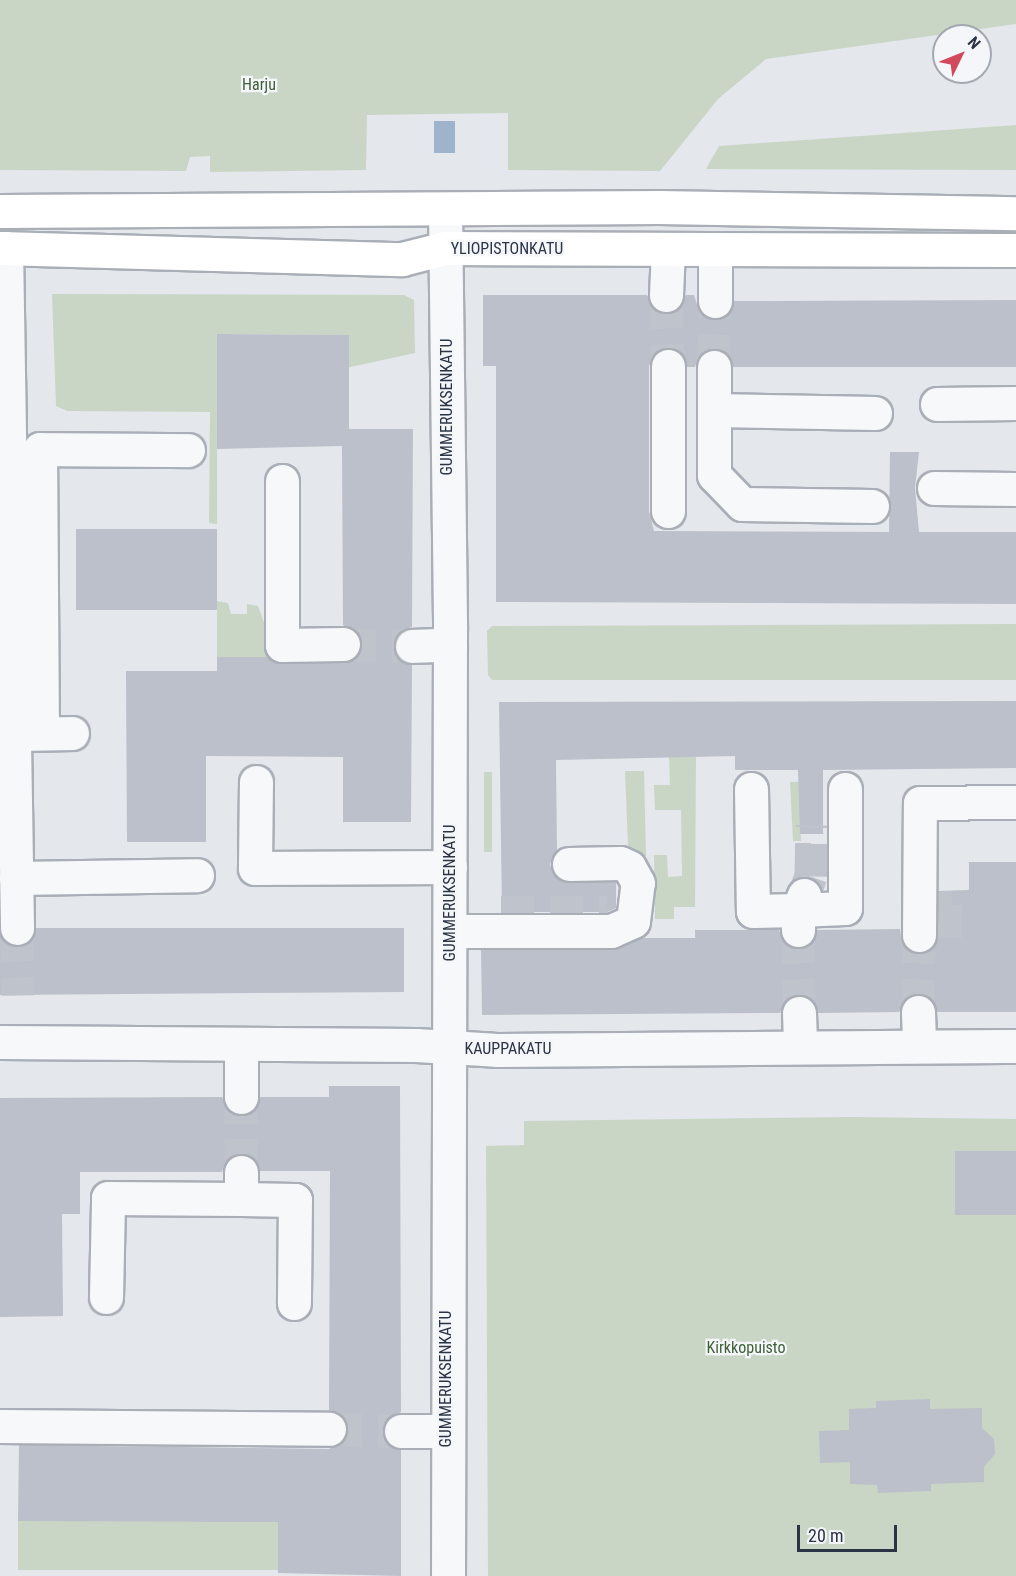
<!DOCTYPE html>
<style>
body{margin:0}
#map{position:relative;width:1016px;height:1576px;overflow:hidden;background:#e4e7ec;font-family:"Roboto Condensed",sans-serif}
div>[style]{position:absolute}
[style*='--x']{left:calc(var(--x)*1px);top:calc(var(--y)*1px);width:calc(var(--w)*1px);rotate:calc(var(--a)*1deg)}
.green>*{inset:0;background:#c9d6c5;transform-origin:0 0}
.water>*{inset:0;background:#9fb4cc;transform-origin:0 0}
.building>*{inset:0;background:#bbc0ca;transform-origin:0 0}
.minor-tunnel>*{height:33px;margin-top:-16.5px;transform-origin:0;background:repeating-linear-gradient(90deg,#bfc3cb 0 33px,transparent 0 49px)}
.roads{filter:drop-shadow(2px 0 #a9aeb7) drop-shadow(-2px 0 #a9aeb7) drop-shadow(0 2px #a9aeb7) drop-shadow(0 -2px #a9aeb7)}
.minor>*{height:33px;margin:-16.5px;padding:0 16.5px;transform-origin:16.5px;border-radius:16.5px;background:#f7f8fa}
.major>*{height:33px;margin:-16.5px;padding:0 16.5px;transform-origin:16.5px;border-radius:16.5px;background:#fff}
span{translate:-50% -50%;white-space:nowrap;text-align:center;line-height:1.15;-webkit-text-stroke:4.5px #f4f6f9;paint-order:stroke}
.park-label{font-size:16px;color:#3f6138}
.street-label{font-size:16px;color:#2b3445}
.north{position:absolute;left:932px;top:24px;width:60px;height:60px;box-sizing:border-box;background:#f4f6f9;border:2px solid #a4a8b1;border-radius:50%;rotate:47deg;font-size:16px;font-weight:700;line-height:24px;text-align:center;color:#2b3445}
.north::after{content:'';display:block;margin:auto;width:21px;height:27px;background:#d1495b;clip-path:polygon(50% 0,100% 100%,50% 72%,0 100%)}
.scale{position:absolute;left:797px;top:1525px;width:100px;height:27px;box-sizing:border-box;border:3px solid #2b3445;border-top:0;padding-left:8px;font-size:18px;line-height:21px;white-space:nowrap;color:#2b3445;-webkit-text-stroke:4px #f4f6f9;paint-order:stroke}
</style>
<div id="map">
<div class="green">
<i style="clip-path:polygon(0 0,1016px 0,1016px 24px,766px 59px,718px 99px,660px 171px,508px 170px,508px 113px,367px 115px,366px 170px,210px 172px,210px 156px,190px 157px,186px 171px,0 170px)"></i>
<i style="clip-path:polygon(1016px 125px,1016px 170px,706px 169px,719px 146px)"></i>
<i style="clip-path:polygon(52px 294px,404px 295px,414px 300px,415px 353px,346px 368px,349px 335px,217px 334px,217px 524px,209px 523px,210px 412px,67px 411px,56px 406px)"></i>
<i style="clip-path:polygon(217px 601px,228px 603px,231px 614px,247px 614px,247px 604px,258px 606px,270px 639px,270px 657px,217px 657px)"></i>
<i style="clip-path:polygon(1016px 624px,1016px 680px,492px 680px,488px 675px,487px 631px,492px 626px)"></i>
<i style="clip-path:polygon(669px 757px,696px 757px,695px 907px,674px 907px,674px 919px,655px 919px,654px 855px,667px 855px,668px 877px,682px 876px,681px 810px,655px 810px,654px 785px,670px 785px)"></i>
<i style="clip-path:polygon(625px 771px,644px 771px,646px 856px,640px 857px,628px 846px)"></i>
<i style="left:484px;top:772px;width:8px;height:80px"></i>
<i style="clip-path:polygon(823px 781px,823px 817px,800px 818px,801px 841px,793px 841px,790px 782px)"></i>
<i style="clip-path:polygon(852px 1117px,1016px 1119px,1016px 1576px,488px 1576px,486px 1146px,524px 1145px,524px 1121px)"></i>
<i style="left:18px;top:1521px;width:260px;height:49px"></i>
</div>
<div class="water">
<i style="left:455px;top:121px;width:32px;height:21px;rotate:90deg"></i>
</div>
<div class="building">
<i style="clip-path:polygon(483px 295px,647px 295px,655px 310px,666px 314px,681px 306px,685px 295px,694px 295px,699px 311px,714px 320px,725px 317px,734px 301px,1016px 300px,1016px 367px,733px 367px,724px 351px,713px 348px,698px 357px,695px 367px,687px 367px,684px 356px,669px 347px,658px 350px,649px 366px,649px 511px,654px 531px,889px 532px,890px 452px,919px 452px,915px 488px,919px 532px,1016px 532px,1016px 604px,496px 602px,496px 366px,483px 366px)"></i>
<i style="clip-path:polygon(217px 334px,349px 335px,349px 429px,413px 429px,412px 627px,402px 630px,393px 646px,396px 656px,412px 665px,411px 822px,343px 822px,343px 757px,206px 756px,206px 842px,127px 842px,126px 671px,217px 671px,217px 657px,268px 657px,282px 664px,343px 663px,353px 660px,362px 644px,359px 634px,343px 625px,342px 446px,217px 449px)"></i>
<i style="left:76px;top:529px;width:141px;height:81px"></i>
<i style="clip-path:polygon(1016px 701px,1016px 768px,823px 770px,823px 834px,800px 834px,798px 770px,735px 770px,735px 756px,556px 760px,557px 850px,550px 864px,553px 873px,569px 883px,616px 882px,616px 908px,607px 912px,502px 912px,499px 702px)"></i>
<i style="clip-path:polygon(969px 862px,1016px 862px,1016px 1012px,937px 1012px,934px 1002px,918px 993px,908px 996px,899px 1012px,818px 1013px,815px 1003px,799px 994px,789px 997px,780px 1013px,482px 1015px,481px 950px,611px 950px,640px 938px,695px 938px,695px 930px,779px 930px,788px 946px,799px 949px,814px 940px,817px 930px,900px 929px,902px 944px,909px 951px,928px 952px,938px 936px,938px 891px,969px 890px)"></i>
<i style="clip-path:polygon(36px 928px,404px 928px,404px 992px,0 995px,0 935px,7px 944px,18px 947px,33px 938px)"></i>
<i style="clip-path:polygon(329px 1086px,400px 1086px,401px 1412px,385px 1421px,382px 1432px,391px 1447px,401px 1450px,401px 1576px,278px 1573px,278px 1522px,18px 1521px,19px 1445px,329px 1449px,345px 1439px,348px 1429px,339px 1413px,329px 1410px,330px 1171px,260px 1171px,251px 1156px,240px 1153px,225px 1162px,222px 1172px,80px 1172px,80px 1214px,62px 1214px,63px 1316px,0 1317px,0 1098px,222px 1097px,231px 1113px,242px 1116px,257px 1107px,260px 1097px,329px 1097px)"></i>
<i style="left:1016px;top:1151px;width:64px;height:61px;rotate:90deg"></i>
<i style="clip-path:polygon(930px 1399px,930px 1409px,982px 1408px,982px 1428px,994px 1439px,995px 1454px,984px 1467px,984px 1482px,931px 1484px,931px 1491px,878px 1493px,877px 1485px,850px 1484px,850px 1462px,820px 1463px,819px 1431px,849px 1430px,849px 1409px,876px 1408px,876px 1401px)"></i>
</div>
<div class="minor-tunnel">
<i style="--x:666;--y:295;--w:71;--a:88.4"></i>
<i style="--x:714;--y:367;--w:66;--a:-89.1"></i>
<i style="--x:343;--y:644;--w:69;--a:1.7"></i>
<i style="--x:935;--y:891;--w:30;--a:88"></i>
<i style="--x:936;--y:921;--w:26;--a:0"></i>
<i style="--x:804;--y:895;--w:20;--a:-70"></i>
<i style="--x:811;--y:876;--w:51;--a:-88.9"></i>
<i style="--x:501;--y:912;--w:106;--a:0"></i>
<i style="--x:17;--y:928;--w:67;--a:89.1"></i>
<i style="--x:798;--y:930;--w:83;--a:89.3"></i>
<i style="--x:918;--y:1012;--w:77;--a:-89.3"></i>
<i style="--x:241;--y:1172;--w:75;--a:-90"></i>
<i style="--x:329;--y:1429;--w:72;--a:1.6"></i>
</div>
<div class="roads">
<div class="minor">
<i style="--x:445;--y:210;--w:420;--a:89.3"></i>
<i style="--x:450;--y:630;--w:946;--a:90.12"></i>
<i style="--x:6;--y:248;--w:680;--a:89.07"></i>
<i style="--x:715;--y:250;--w:51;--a:90"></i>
<i style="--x:666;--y:295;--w:46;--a:-87.5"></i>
<i style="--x:668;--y:366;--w:145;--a:90"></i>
<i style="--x:714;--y:367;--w:108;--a:90"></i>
<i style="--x:714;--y:475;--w:40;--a:46"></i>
<i style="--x:742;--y:504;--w:130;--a:0.9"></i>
<i style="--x:937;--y:404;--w:79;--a:-0.7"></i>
<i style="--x:714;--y:410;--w:161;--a:1.1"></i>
<i style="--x:282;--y:481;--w:164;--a:90"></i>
<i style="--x:282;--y:645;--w:61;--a:-0.9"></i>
<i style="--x:934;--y:488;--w:82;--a:0.7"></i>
<i style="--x:412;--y:646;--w:38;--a:-2"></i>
<i style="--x:42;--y:733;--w:284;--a:-90.4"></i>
<i style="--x:40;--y:449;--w:148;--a:0.4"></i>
<i style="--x:21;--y:734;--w:51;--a:-1.1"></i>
<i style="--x:256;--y:782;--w:86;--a:90.7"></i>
<i style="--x:255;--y:868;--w:195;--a:-0.3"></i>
<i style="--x:751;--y:789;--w:122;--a:89.1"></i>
<i style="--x:753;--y:911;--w:45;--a:-1.3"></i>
<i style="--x:798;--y:910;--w:20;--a:90"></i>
<i style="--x:16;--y:878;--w:181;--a:-0.9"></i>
<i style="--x:804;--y:895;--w:16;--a:112"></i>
<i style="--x:798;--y:910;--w:47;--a:-2.4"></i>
<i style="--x:845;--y:908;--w:119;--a:-90"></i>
<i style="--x:450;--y:931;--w:161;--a:0"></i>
<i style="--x:611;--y:931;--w:24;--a:-24"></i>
<i style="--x:633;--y:921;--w:38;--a:-83"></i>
<i style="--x:638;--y:883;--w:18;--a:-119"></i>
<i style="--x:629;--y:867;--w:10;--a:-156"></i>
<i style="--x:620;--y:863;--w:51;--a:178.9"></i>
<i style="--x:919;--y:935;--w:132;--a:-89.6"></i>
<i style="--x:920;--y:803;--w:96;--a:-0.6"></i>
<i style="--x:918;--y:1012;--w:34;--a:88"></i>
<i style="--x:799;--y:1013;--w:33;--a:88"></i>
<i style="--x:0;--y:1042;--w:416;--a:0.4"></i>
<i style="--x:416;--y:1045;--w:81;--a:3.5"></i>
<i style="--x:497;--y:1050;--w:519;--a:-0.44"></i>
<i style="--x:241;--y:1097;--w:53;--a:-90"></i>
<i style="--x:241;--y:1199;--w:54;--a:1.1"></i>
<i style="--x:295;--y:1200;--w:103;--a:90.6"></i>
<i style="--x:106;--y:1297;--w:99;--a:-88.8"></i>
<i style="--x:108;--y:1198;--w:133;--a:0.4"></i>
<i style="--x:241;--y:1199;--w:27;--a:-90"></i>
<i style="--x:0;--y:1426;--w:329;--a:0.5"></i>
<i style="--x:401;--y:1431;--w:44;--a:0"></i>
</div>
<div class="major">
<i style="--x:0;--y:211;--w:659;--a:-0.35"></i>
<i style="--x:659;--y:207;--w:357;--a:1"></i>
<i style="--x:0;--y:248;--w:402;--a:1.6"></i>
<i style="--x:402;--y:259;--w:44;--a:-14.3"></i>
<i style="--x:445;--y:248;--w:571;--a:0.2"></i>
</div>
</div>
<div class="park-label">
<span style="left:259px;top:85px">Harju</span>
<span style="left:746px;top:1348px">Kirkkopuisto</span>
</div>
<div class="street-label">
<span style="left:507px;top:249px">YLIOPISTONKATU</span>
<span style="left:447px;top:407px;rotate:-90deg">GUMMERUKSENKATU</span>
<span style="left:450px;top:893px;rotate:-90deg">GUMMERUKSENKATU</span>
<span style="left:508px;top:1049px">KAUPPAKATU</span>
<span style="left:446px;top:1379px;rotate:-90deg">GUMMERUKSENKATU</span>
</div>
<div class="north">N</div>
<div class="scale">20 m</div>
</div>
